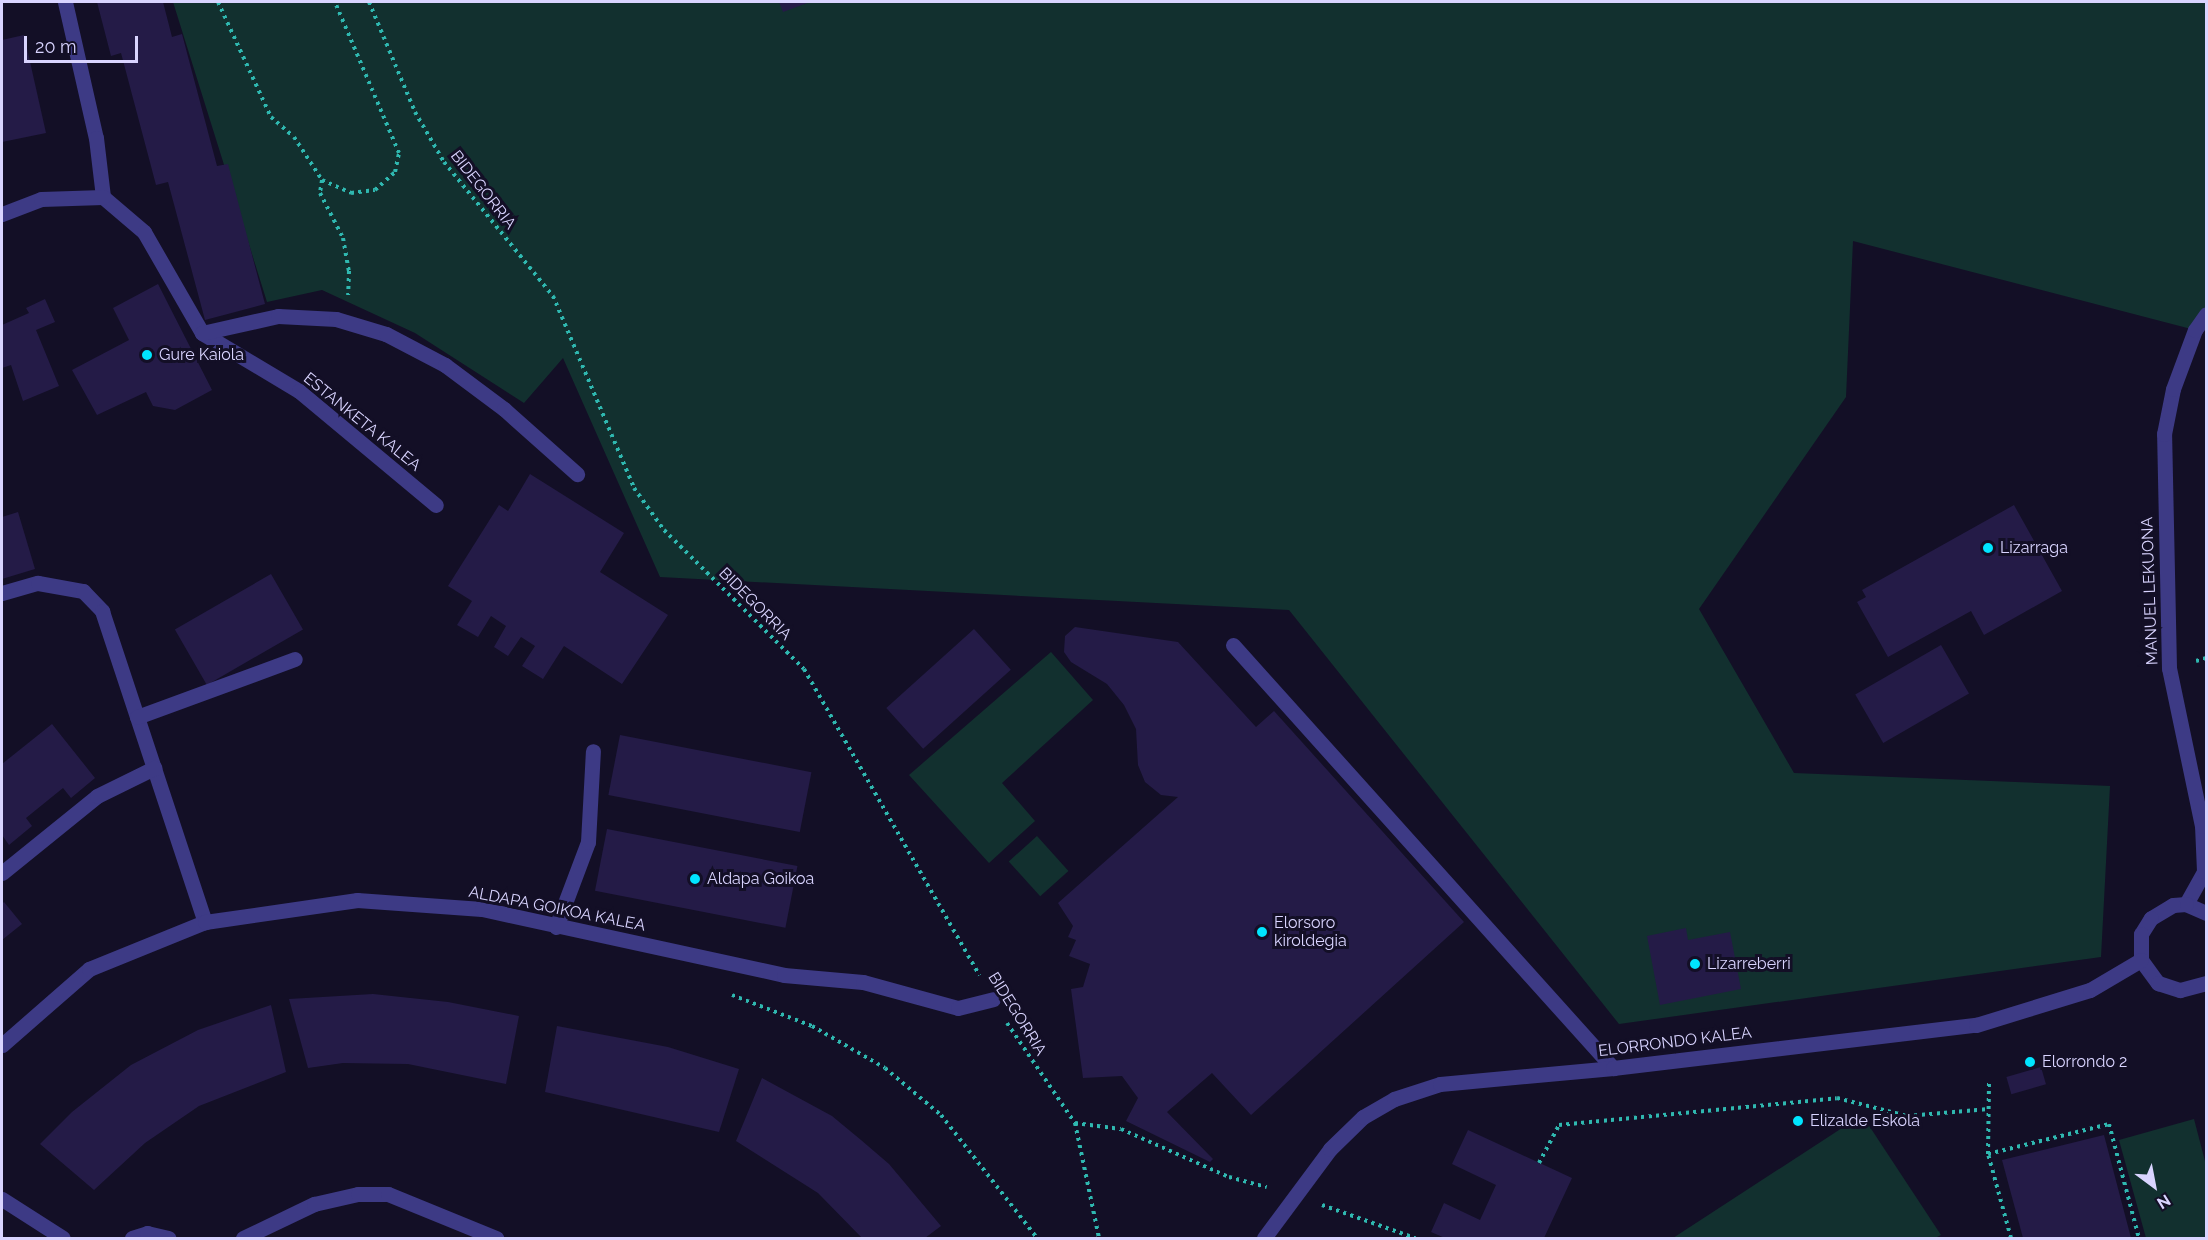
<!DOCTYPE html>
<style>
body{margin:0}
#map{position:relative;width:2208px;height:1240px;overflow:hidden;background:#130f26;font-family:Raleway,sans-serif}
div>[style]{position:absolute}
[style*='--x']{left:calc(var(--x)*1px);top:calc(var(--y)*1px);width:calc(var(--w)*1px);rotate:calc(var(--a)*1deg)}
.green>*{inset:0;background:#12302f;transform-origin:0 0}
.building>*{inset:0;background:#241b47;transform-origin:0 0}
.path>*{height:4px;margin-top:-2px;transform-origin:0;background:repeating-linear-gradient(90deg,#2fb8b0 0 3px,transparent 0 7.5px)}
.minor>*{height:15px;margin:-7.5px;padding:0 7.5px;transform-origin:7.5px;border-radius:7.5px;background:#3d3a85}
.dots>*{width:16px;height:16px;translate:-50% -50%;box-sizing:border-box;border:3px solid #130f26;border-radius:50%}
span{translate:-50% -50%;white-space:nowrap;text-align:center;line-height:1.15;-webkit-text-stroke:6px #130f26;paint-order:stroke}
.street-label{font-size:16px;color:#d9d4ff}
.poi-label{font-size:16px;color:#d9d4ff}
.left{translate:0 -50%;text-align:left}
.frame{position:absolute;inset:0;border:3px solid #d9d4ff;pointer-events:none}
.north{position:absolute;left:2124px;top:1156px;width:60px;height:60px;-webkit-text-stroke:4px #130f26;paint-order:stroke;rotate:148deg;font-size:16px;font-weight:700;line-height:24px;text-align:center;color:#d9d4ff}
.north::after{content:'';display:block;margin:auto;width:21px;height:27px;background:#d9d4ff;clip-path:polygon(50% 0,100% 100%,50% 72%,0 100%)}
.scale{position:absolute;left:24px;top:36px;width:114px;height:27px;box-sizing:border-box;border:3px solid #d9d4ff;border-top:0;padding-left:8px;font-size:18px;line-height:21px;white-space:nowrap;color:#d9d4ff;-webkit-text-stroke:4px #130f26;paint-order:stroke}
</style>
<div id="map">
<div class="green">
<i style="clip-path:polygon(173px 2px,2206px 2px,2206px 315px,2195px 330px,1853px 241px,1846px 397px,1699px 609px,1794px 773px,2110px 786px,2101px 957px,1619px 1024px,1289px 610px,660px 577px,563px 358px,524px 403px,415px 333px,322px 290px,267px 302px)"></i>
<i style="clip-path:polygon(1051px 652px,1093px 700px,1002px 783px,1035px 821px,989px 863px,909px 775px)"></i>
<i style="left:1037px;top:836px;width:47px;height:38px;rotate:48deg"></i>
<i style="clip-path:polygon(1862px 1115px,1941px 1235px,1935px 1238px,1673px 1238px)"></i>
<i style="clip-path:polygon(2194px 1119px,2206px 1165px,2206px 1238px,2146px 1238px,2119px 1140px)"></i>
</div>
<div class="building">
<i style="clip-path:polygon(97px 2px,163px 2px,172px 37px,182px 34px,217px 166px,228px 164px,265px 304px,205px 320px,168px 182px,156px 185px,121px 53px,111px 56px)"></i>
<i style="clip-path:polygon(779px 2px,810px 2px,783px 12px)"></i>
<i style="clip-path:polygon(24px 35px,46px 133px,2px 142px,2px 40px)"></i>
<i style="clip-path:polygon(158px 284px,212px 390px,175px 410px,153px 406px,146px 392px,97px 415px,72px 370px,129px 340px,113px 308px)"></i>
<i style="clip-path:polygon(45px 299px,55px 322px,36px 330px,59px 386px,23px 401px,11px 365px,2px 368px,2px 325px,29px 313px,26px 308px)"></i>
<i style="clip-path:polygon(530px 474px,624px 533px,600px 572px,668px 615px,622px 684px,564px 646px,543px 679px,522px 666px,535px 646px,521px 637px,508px 656px,494px 647px,506px 626px,491px 616px,478px 637px,457px 625px,472px 601px,448px 586px,499px 505px,508px 511px)"></i>
<i style="clip-path:polygon(2014px 505px,2062px 591px,1984px 635px,1971px 611px,1888px 657px,1857px 602px,1866px 597px,1862px 590px)"></i>
<i style="clip-path:polygon(18px 512px,35px 569px,2px 579px,2px 517px)"></i>
<i style="left:271px;top:574px;width:64px;height:111px;rotate:60deg"></i>
<i style="clip-path:polygon(1075px 627px,1178px 642px,1256px 727px,1274px 711px,1464px 922px,1251px 1115px,1212px 1073px,1167px 1112px,1213px 1159px,1210px 1162px,1126px 1121px,1138px 1098px,1122px 1076px,1083px 1078px,1071px 989px,1083px 987px,1090px 964px,1069px 956px,1076px 940px,1068px 937px,1073px 926px,1058px 903px,1178px 797px,1161px 795px,1145px 782px,1138px 765px,1136px 729px,1124px 705px,1107px 684px,1071px 662px,1064px 652px,1065px 636px)"></i>
<i style="left:974px;top:629px;width:55px;height:118px;rotate:48deg"></i>
<i style="left:1941px;top:645px;width:56px;height:99px;rotate:60deg"></i>
<i style="clip-path:polygon(52px 724px,95px 778px,71px 798px,63px 788px,26px 818px,32px 826px,9px 845px,2px 835px,2px 764px)"></i>
<i style="left:620px;top:735px;width:195px;height:61px;rotate:11deg"></i>
<i style="left:607px;top:829px;width:194px;height:63px;rotate:11deg"></i>
<i style="clip-path:polygon(4px 902px,22px 924px,2px 940px,2px 904px)"></i>
<i style="clip-path:polygon(1686px 928px,1688px 940px,1730px 932px,1741px 989px,1660px 1005px,1647px 936px)"></i>
<i style="clip-path:polygon(373px 994px,448px 1002px,519px 1016px,506px 1084px,408px 1064px,343px 1063px,308px 1068px,289px 999px)"></i>
<i style="clip-path:polygon(271px 1005px,286px 1072px,199px 1106px,145px 1143px,94px 1190px,40px 1144px,72px 1112px,131px 1065px,198px 1030px)"></i>
<i style="clip-path:polygon(557px 1026px,668px 1047px,739px 1069px,719px 1132px,545px 1092px)"></i>
<i style="left:2041px;top:1067px;width:18px;height:36px;rotate:74deg"></i>
<i style="clip-path:polygon(762px 1078px,832px 1116px,861px 1140px,889px 1164px,941px 1226px,925px 1238px,862px 1238px,818px 1193px,736px 1141px)"></i>
<i style="clip-path:polygon(1468px 1130px,1572px 1178px,1544px 1238px,1445px 1238px,1431px 1232px,1444px 1203px,1480px 1220px,1496px 1185px,1452px 1164px)"></i>
<i style="clip-path:polygon(2104px 1135px,2131px 1238px,2023px 1238px,2002px 1160px)"></i>
</div>
<div class="path">
<i style="--x:218;--y:2;--w:127;--a:65.3"></i>
<i style="--x:271;--y:117;--w:30;--a:41"></i>
<i style="--x:294;--y:137;--w:51;--a:56.9"></i>
<i style="--x:322;--y:180;--w:32;--a:24"></i>
<i style="--x:351;--y:193;--w:24;--a:-7"></i>
<i style="--x:375;--y:190;--w:27;--a:-42"></i>
<i style="--x:395;--y:172;--w:19;--a:-78"></i>
<i style="--x:399;--y:153;--w:164;--a:-113"></i>
<i style="--x:369;--y:2;--w:119;--a:67.3"></i>
<i style="--x:415;--y:112;--w:58;--a:59.9"></i>
<i style="--x:444;--y:162;--w:173;--a:50.9"></i>
<i style="--x:553;--y:296;--w:208;--a:67.1"></i>
<i style="--x:634;--y:488;--w:52;--a:54.5"></i>
<i style="--x:664;--y:530;--w:197;--a:44.8"></i>
<i style="--x:804;--y:669;--w:353;--a:60.2"></i>
<i style="--x:322;--y:180;--w:13;--a:99"></i>
<i style="--x:320;--y:193;--w:51;--a:62.9"></i>
<i style="--x:343;--y:238;--w:34;--a:80"></i>
<i style="--x:349;--y:271;--w:24;--a:92"></i>
<i style="--x:2196;--y:661;--w:10;--a:-17"></i>
<i style="--x:732;--y:995;--w:86;--a:21.2"></i>
<i style="--x:812;--y:1026;--w:84;--a:29.9"></i>
<i style="--x:885;--y:1068;--w:73;--a:40"></i>
<i style="--x:941;--y:1115;--w:156;--a:52"></i>
<i style="--x:1007;--y:1023;--w:121;--a:55.8"></i>
<i style="--x:1075;--y:1123;--w:117;--a:78.2"></i>
<i style="--x:1075;--y:1123;--w:46;--a:7.4"></i>
<i style="--x:1121;--y:1129;--w:118;--a:24"></i>
<i style="--x:1229;--y:1177;--w:39;--a:15"></i>
<i style="--x:1988;--y:1154;--w:74;--a:-89.2"></i>
<i style="--x:1539;--y:1163;--w:43;--a:-62.2"></i>
<i style="--x:1559;--y:1125;--w:279;--a:-5.5"></i>
<i style="--x:1837;--y:1098;--w:72;--a:14.4"></i>
<i style="--x:1907;--y:1116;--w:82;--a:-4.9"></i>
<i style="--x:1322;--y:1205;--w:99;--a:19.5"></i>
<i style="--x:2011;--y:1238;--w:87;--a:-105.3"></i>
<i style="--x:1988;--y:1154;--w:125;--a:-13.9"></i>
<i style="--x:2109;--y:1124;--w:118;--a:75.3"></i>
</div>
<div class="minor">
<i style="--x:65;--y:2;--w:139;--a:77.2"></i>
<i style="--x:96;--y:138;--w:59;--a:83.2"></i>
<i style="--x:103;--y:197;--w:54;--a:40.5"></i>
<i style="--x:144;--y:232;--w:116;--a:60.1"></i>
<i style="--x:202;--y:333;--w:113;--a:30.9"></i>
<i style="--x:299;--y:391;--w:178;--a:39.8"></i>
<i style="--x:2;--y:214;--w:42;--a:-21"></i>
<i style="--x:41;--y:199;--w:62;--a:-1.8"></i>
<i style="--x:202;--y:333;--w:78;--a:-12.6"></i>
<i style="--x:278;--y:316;--w:58;--a:3"></i>
<i style="--x:336;--y:319;--w:52;--a:16.7"></i>
<i style="--x:386;--y:334;--w:67;--a:27.7"></i>
<i style="--x:445;--y:365;--w:74;--a:36.7"></i>
<i style="--x:504;--y:409;--w:98;--a:41.7"></i>
<i style="--x:2;--y:593;--w:37;--a:-16"></i>
<i style="--x:38;--y:583;--w:46;--a:10.1"></i>
<i style="--x:83;--y:591;--w:28;--a:46"></i>
<i style="--x:102;--y:611;--w:328;--a:71.7"></i>
<i style="--x:1233;--y:645;--w:569;--a:48.07"></i>
<i style="--x:137;--y:717;--w:168;--a:-20.2"></i>
<i style="--x:2;--y:873;--w:122;--a:-39"></i>
<i style="--x:97;--y:796;--w:64;--a:-26.2"></i>
<i style="--x:2186;--y:904;--w:38;--a:-61"></i>
<i style="--x:2204;--y:871;--w:45;--a:-92.5"></i>
<i style="--x:2202;--y:826;--w:161;--a:-101.8"></i>
<i style="--x:2169;--y:668;--w:234;--a:-91.2"></i>
<i style="--x:2164;--y:434;--w:46;--a:-78.7"></i>
<i style="--x:2173;--y:389;--w:63;--a:-69.6"></i>
<i style="--x:2195;--y:330;--w:19;--a:-55"></i>
<i style="--x:2206;--y:913;--w:22;--a:-156"></i>
<i style="--x:2186;--y:904;--w:13;--a:176"></i>
<i style="--x:2173;--y:905;--w:26;--a:149"></i>
<i style="--x:2151;--y:918;--w:19;--a:122"></i>
<i style="--x:2141;--y:934;--w:26;--a:90"></i>
<i style="--x:2141;--y:960;--w:29;--a:54"></i>
<i style="--x:2158;--y:983;--w:23;--a:18"></i>
<i style="--x:2180;--y:990;--w:27;--a:-15"></i>
<i style="--x:556;--y:927;--w:91;--a:-69.4"></i>
<i style="--x:588;--y:842;--w:91;--a:-86.9"></i>
<i style="--x:2;--y:1045;--w:116;--a:-41.1"></i>
<i style="--x:89;--y:969;--w:125;--a:-22.1"></i>
<i style="--x:205;--y:922;--w:154;--a:-8.2"></i>
<i style="--x:357;--y:900;--w:125;--a:4.1"></i>
<i style="--x:482;--y:909;--w:309;--a:12.3"></i>
<i style="--x:784;--y:975;--w:79;--a:5.1"></i>
<i style="--x:863;--y:982;--w:98;--a:15.3"></i>
<i style="--x:958;--y:1008;--w:36;--a:-14"></i>
<i style="--x:2;--y:1199;--w:72;--a:32.6"></i>
<i style="--x:132;--y:1238;--w:16;--a:-18"></i>
<i style="--x:147;--y:1233;--w:22;--a:13"></i>
<i style="--x:243;--y:1238;--w:79;--a:-25.6"></i>
<i style="--x:314;--y:1204;--w:45;--a:-12.8"></i>
<i style="--x:358;--y:1194;--w:30;--a:0"></i>
<i style="--x:388;--y:1194;--w:117;--a:22.2"></i>
<i style="--x:1264;--y:1238;--w:111;--a:-53.4"></i>
<i style="--x:1330;--y:1149;--w:46;--a:-44.1"></i>
<i style="--x:1363;--y:1117;--w:36;--a:-30"></i>
<i style="--x:1394;--y:1099;--w:48;--a:-18.1"></i>
<i style="--x:1440;--y:1084;--w:174;--a:-5.3"></i>
<i style="--x:1613;--y:1068;--w:366;--a:-6.8"></i>
<i style="--x:1976;--y:1025;--w:119;--a:-17.1"></i>
<i style="--x:2090;--y:990;--w:59;--a:-30.5"></i>
</div>
<div class="dots">
<i style="left:147px;top:355px;background:#00e5ff"></i>
<i style="left:1988px;top:548px;background:#00e5ff"></i>
<i style="left:695px;top:879px;background:#00e5ff"></i>
<i style="left:1262px;top:932px;background:#00e5ff"></i>
<i style="left:1695px;top:964px;background:#00e5ff"></i>
<i style="left:2030px;top:1062px;background:#00e5ff"></i>
<i style="left:1798px;top:1121px;background:#00e5ff"></i>
</div>
<div class="street-label">
<span style="left:483px;top:190px;rotate:52deg">BIDEGORRIA</span>
<span style="left:362px;top:422px;rotate:39deg">ESTANKETA KALEA</span>
<span style="left:2150px;top:591px;rotate:-92deg">MANUEL LEKUONA</span>
<span style="left:755px;top:604px;rotate:45deg">BIDEGORRIA</span>
<span style="left:557px;top:909px;rotate:11deg">ALDAPA GOIKOA KALEA</span>
<span style="left:1017px;top:1014px;rotate:58deg">BIDEGORRIA</span>
<span style="left:1675px;top:1042px;rotate:-7deg">ELORRONDO KALEA</span>
</div>
<div class="poi-label">
<span class="left" style="left:159px;top:355px">Gure Kaiola</span>
<span class="left" style="left:2000px;top:548px">Lizarraga</span>
<span class="left" style="left:707px;top:879px">Aldapa Goikoa</span>
<span class="left" style="left:1274px;top:932px">Elorsoro<br>kiroldegia</span>
<span class="left" style="left:1707px;top:964px">Lizarreberri</span>
<span class="left" style="left:2042px;top:1062px">Elorrondo 2</span>
<span class="left" style="left:1810px;top:1121px">Elizalde Eskola</span>
</div>
<div class="frame"></div>
<div class="north">N</div>
<div class="scale">20 m</div>
</div>
